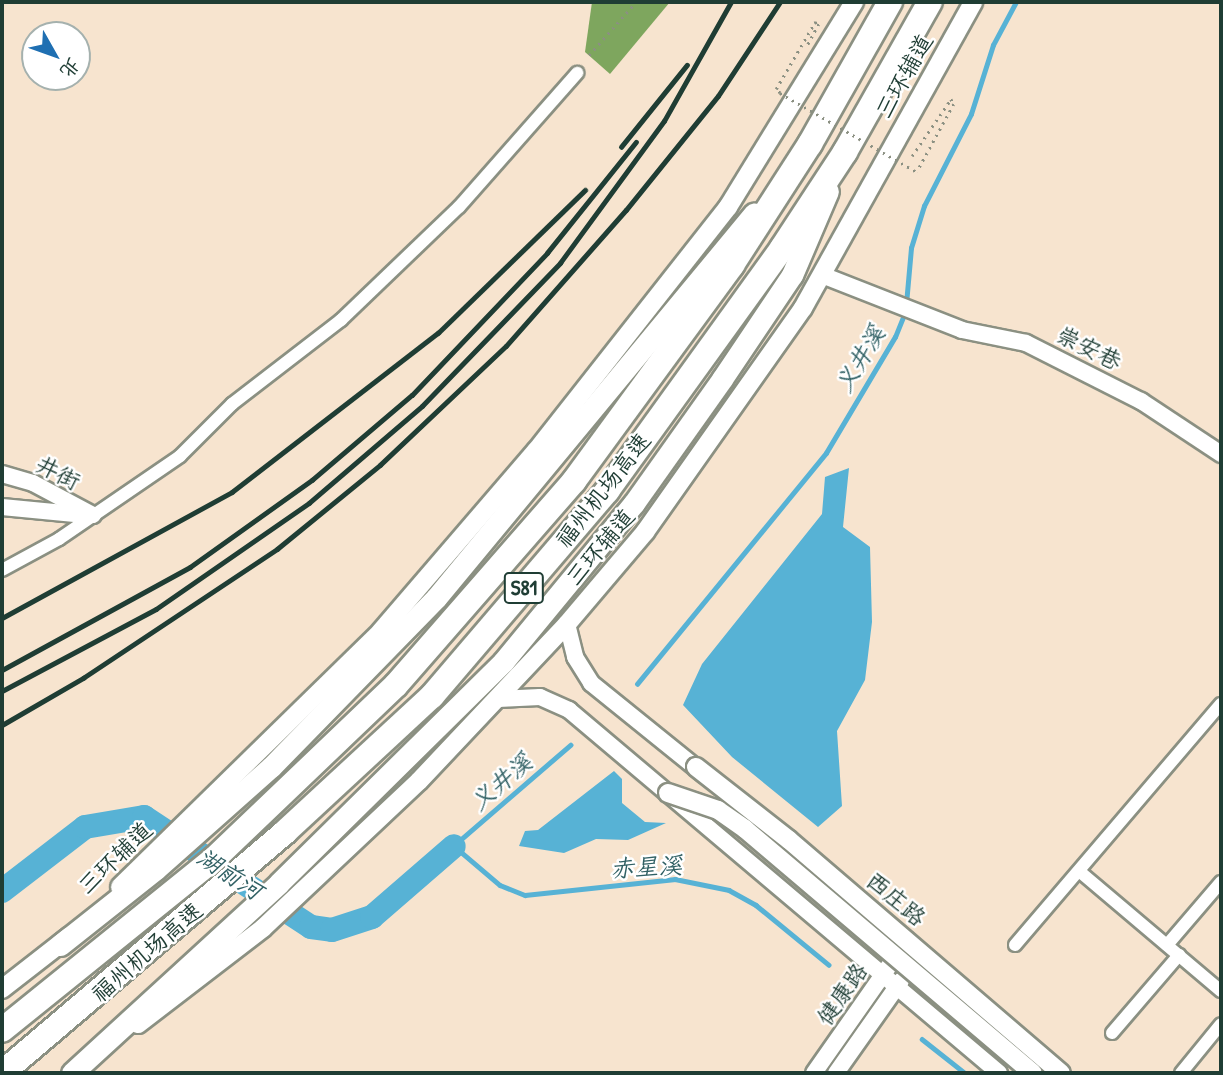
<!DOCTYPE html>
<meta charset="utf-8">
<style>
body{margin:0}
#map{position:relative;width:1223px;height:1075px;overflow:hidden;background:#f7e4cf;font-family:"Patrick Hand","LXGW WenKai TC",sans-serif}
div>[style]{position:absolute}
[style*='--x']{left:calc(var(--x)*1px);top:calc(var(--y)*1px);width:calc(var(--w)*1px);rotate:calc(var(--a)*1deg)}
.forest>*{inset:0;background:#7ea65e}
.water>*{inset:0;background:#57b2d5}
.stream>*{height:4.5px;margin:-2.25px;padding:0 2.25px;transform-origin:2.25px;border-radius:2.25px;background:#57b2d5}
.river>*{height:24px;margin:-12px;padding:0 12px;transform-origin:12px;border-radius:12px;background:#57b2d5}
.path>*{height:2.5px;margin-top:-1.25px;transform-origin:0;background:repeating-linear-gradient(90deg,#8b9082 0 2px,transparent 0 7px)}
.roads{filter:drop-shadow(2px 0 #8b9082) drop-shadow(-2px 0 #8b9082) drop-shadow(0 2px #8b9082) drop-shadow(0 -2px #8b9082)}
.minor>*{height:12px;margin:-6px;padding:0 6px;transform-origin:6px;border-radius:6px;background:#fff}
.tertiary>*{height:16px;margin:-8px;padding:0 8px;transform-origin:8px;border-radius:8px;background:#fff}
.secondary>*{height:18px;margin:-9px;padding:0 9px;transform-origin:9px;border-radius:9px;background:#fff}
.trunk>*{height:21px;margin:-10.5px;padding:0 10.5px;transform-origin:10.5px;border-radius:10.5px;background:#fff}
.motorway>*{height:24px;margin:-12px;padding:0 12px;transform-origin:12px;border-radius:12px;background:#fff}
.rail>*{height:4.5px;margin:-2.25px;padding:0 2.25px;transform-origin:2.25px;border-radius:2.25px;background:#1f3d34}
.path-bridge>*{height:2.5px;margin-top:-1.25px;transform-origin:0;background:repeating-linear-gradient(90deg,#8b9082 0 2px,transparent 0 7px)}
.bridges{filter:drop-shadow(2px 0 #8b9082) drop-shadow(-2px 0 #8b9082) drop-shadow(0 2px #8b9082) drop-shadow(0 -2px #8b9082)}
.secondary-bridge>*{height:18px;margin:-9px;padding:0 9px;transform-origin:9px;border-radius:9px;background:#fff}
span{translate:-50% -50%;white-space:nowrap;text-align:center;line-height:1.15;-webkit-text-stroke:5px #fff;paint-order:stroke}
.shield-label span{padding:2px 5px;background:#fff;border:2px solid;border-radius:5px;-webkit-text-stroke-width:0}
.shield-label{font-size:21px;color:#1f3d34;font-weight:700}
.street-label{font-size:23px;color:#1f3d34}
.water-label{font-size:24px;color:#306064;font-style:italic}
.frame{position:absolute;inset:0;border:4px solid #1f3d34;pointer-events:none}
.north{position:absolute;left:21px;top:21px;width:70px;height:70px;box-sizing:border-box;background:#fff;border:2px solid #a5b1ae;border-radius:50%;rotate:130deg;font-size:19px;font-weight:700;line-height:28px;text-align:center;color:#1f3d34}
.north::after{content:'';display:block;margin:auto;width:24px;height:32px;background:#1f6fb2;clip-path:polygon(50% 0,100% 100%,50% 72%,0 100%)}
</style>
<div id="map">
<div class="forest">
<i style="clip-path:polygon(592px 2px,670px 2px,610px 74px,585px 52px)"></i>
</div>
<div class="water">
<i style="clip-path:polygon(849px 468px,843px 527px,870px 547px,872px 622px,865px 680px,837px 731px,842px 806px,818px 827px,732px 757px,683px 705px,702px 664px,822px 514px,825px 477px)"></i>
<i style="clip-path:polygon(614px 771px,622px 779px,622px 803px,645px 822px,666px 823px,628px 840px,596px 839px,564px 853px,519px 846px,525px 831px,538px 830px)"></i>
</div>
<div class="stream">
<i style="--x:906;--y:304;--w:56;--a:-84.9"></i>
<i style="--x:911;--y:248;--w:44;--a:-72.8"></i>
<i style="--x:924;--y:206;--w:103;--a:-62.9"></i>
<i style="--x:971;--y:114;--w:72;--a:-72.3"></i>
<i style="--x:993;--y:45;--w:49;--a:-61.9"></i>
<i style="--x:637;--y:684;--w:298;--a:-50.7"></i>
<i style="--x:826;--y:453;--w:135;--a:-59.3"></i>
<i style="--x:895;--y:337;--w:27;--a:-68"></i>
<i style="--x:571;--y:745;--w:155;--a:139.2"></i>
<i style="--x:454;--y:846;--w:60;--a:40.3"></i>
<i style="--x:500;--y:885;--w:27;--a:22"></i>
<i style="--x:525;--y:895;--w:151;--a:-6.1"></i>
<i style="--x:675;--y:879;--w:55;--a:11.5"></i>
<i style="--x:729;--y:890;--w:31;--a:29"></i>
<i style="--x:756;--y:905;--w:94;--a:39.4"></i>
<i style="--x:922;--y:1039;--w:55;--a:38.3"></i>
</div>
<div class="river">
<i style="--x:2;--y:891;--w:105;--a:-37.6"></i>
<i style="--x:85;--y:827;--w:60;--a:-9.6"></i>
<i style="--x:144;--y:817;--w:200;--a:33.4"></i>
<i style="--x:311;--y:927;--w:21;--a:8"></i>
<i style="--x:332;--y:930;--w:42;--a:-18"></i>
<i style="--x:372;--y:917;--w:108;--a:-40.9"></i>
</div>
<div class="path">
<i style="--x:589;--y:55;--w:71;--a:-48.4"></i>
<i style="--x:780;--y:93;--w:6;--a:-135"></i>
<i style="--x:776;--y:89;--w:78;--a:-59.8"></i>
<i style="--x:815;--y:22;--w:4;--a:27"></i>
<i style="--x:819;--y:24;--w:24;--a:118"></i>
<i style="--x:912;--y:156;--w:69;--a:-55.6"></i>
<i style="--x:951;--y:99;--w:6;--a:59"></i>
<i style="--x:954;--y:104;--w:77;--a:118.6"></i>
</div>
<div class="roads">
<div class="minor">
<i style="--x:2;--y:570;--w:65;--a:-28.5"></i>
<i style="--x:59;--y:539;--w:147;--a:-34.4"></i>
<i style="--x:180;--y:456;--w:74;--a:-45"></i>
<i style="--x:232;--y:404;--w:138;--a:-37.6"></i>
<i style="--x:341;--y:320;--w:163;--a:-43.8"></i>
<i style="--x:459;--y:207;--w:179;--a:-48.6"></i>
<i style="--x:1079;--y:871;--w:186;--a:40.2"></i>
<i style="--x:1015;--y:945;--w:317;--a:-49.5"></i>
<i style="--x:1167;--y:945;--w:83;--a:-49.4"></i>
<i style="--x:1112;--y:1033;--w:103;--a:-49.3"></i>
<i style="--x:1181;--y:1073;--w:63;--a:-50.8"></i>
</div>
<div class="tertiary">
<i style="--x:822;--y:275;--w:150;--a:21.4"></i>
<i style="--x:962;--y:330;--w:65;--a:11.5"></i>
<i style="--x:1026;--y:343;--w:129;--a:26.8"></i>
<i style="--x:1141;--y:401;--w:96;--a:33.5"></i>
<i style="--x:2;--y:474;--w:32;--a:16"></i>
<i style="--x:33;--y:483;--w:68;--a:28.1"></i>
<i style="--x:2;--y:507;--w:73;--a:5.5"></i>
<i style="--x:567;--y:624;--w:34;--a:76"></i>
<i style="--x:575;--y:657;--w:31;--a:58"></i>
<i style="--x:591;--y:683;--w:146;--a:38.9"></i>
<i style="--x:498;--y:699;--w:42;--a:-2.7"></i>
<i style="--x:540;--y:697;--w:32;--a:24"></i>
<i style="--x:569;--y:710;--w:563;--a:40.17"></i>
<i style="--x:814;--y:1073;--w:162;--a:-55"></i>
<i style="--x:836;--y:1073;--w:113;--a:-54.8"></i>
</div>
<div class="secondary">
<i style="--x:120;--y:887;--w:366;--a:-44.4"></i>
<i style="--x:381;--y:631;--w:238;--a:-49.3"></i>
<i style="--x:536;--y:451;--w:310;--a:-51.8"></i>
<i style="--x:728;--y:207;--w:241;--a:-58.4"></i>
<i style="--x:2;--y:989;--w:86;--a:-37.9"></i>
<i style="--x:138;--y:1024;--w:158;--a:-37.5"></i>
<i style="--x:263;--y:928;--w:214;--a:-43.3"></i>
<i style="--x:419;--y:781;--w:216;--a:-46.7"></i>
<i style="--x:567;--y:624;--w:121;--a:-49.7"></i>
<i style="--x:645;--y:532;--w:274;--a:-54.8"></i>
<i style="--x:803;--y:308;--w:350;--a:-60.9"></i>
</div>
<div class="trunk">
<i style="--x:60;--y:945;--w:122;--a:-38.4"></i>
<i style="--x:156;--y:869;--w:154;--a:-41.6"></i>
<i style="--x:271;--y:767;--w:236;--a:-45.7"></i>
<i style="--x:436;--y:598;--w:499;--a:-50.4"></i>
<i style="--x:72;--y:1073;--w:281;--a:-42.5"></i>
<i style="--x:279;--y:883;--w:315;--a:-44.6"></i>
<i style="--x:503;--y:662;--w:206;--a:-50.5"></i>
<i style="--x:634;--y:503;--w:152;--a:-54.6"></i>
<i style="--x:722;--y:379;--w:125;--a:-56.1"></i>
<i style="--x:792;--y:275;--w:91;--a:-66.8"></i>
</div>
<div class="motorway">
<i style="--x:2;--y:1030;--w:274;--a:-38.9"></i>
<i style="--x:215;--y:858;--w:250;--a:-43.7"></i>
<i style="--x:396;--y:685;--w:271;--a:-48.9"></i>
<i style="--x:574;--y:481;--w:268;--a:-53.8"></i>
<i style="--x:732;--y:265;--w:144;--a:-57.2"></i>
<i style="--x:810;--y:144;--w:163;--a:-60.6"></i>
<i style="--x:2;--y:1073;--w:372;--a:-40.4"></i>
<i style="--x:285;--y:832;--w:200;--a:-42.8"></i>
<i style="--x:432;--y:696;--w:270;--a:-49.5"></i>
<i style="--x:607;--y:491;--w:299;--a:-54.2"></i>
<i style="--x:782;--y:248;--w:115;--a:-56.7"></i>
<i style="--x:845;--y:152;--w:172;--a:-60.5"></i>
</div>
</div>
<div class="rail">
<i style="--x:621;--y:147;--w:105;--a:-51.2"></i>
<i style="--x:2;--y:618;--w:262;--a:-28.7"></i>
<i style="--x:232;--y:492;--w:260;--a:-37.7"></i>
<i style="--x:438;--y:333;--w:205;--a:-44.2"></i>
<i style="--x:2;--y:670;--w:214;--a:-28.7"></i>
<i style="--x:190;--y:567;--w:150;--a:-35.5"></i>
<i style="--x:312;--y:480;--w:131;--a:-40.4"></i>
<i style="--x:412;--y:395;--w:196;--a:-46.4"></i>
<i style="--x:547;--y:253;--w:142;--a:-51.3"></i>
<i style="--x:2;--y:691;--w:174;--a:-28"></i>
<i style="--x:156;--y:609;--w:186;--a:-34.7"></i>
<i style="--x:309;--y:503;--w:149;--a:-40.6"></i>
<i style="--x:422;--y:406;--w:199;--a:-46"></i>
<i style="--x:560;--y:263;--w:176;--a:-53.8"></i>
<i style="--x:664;--y:121;--w:137;--a:-60.6"></i>
<i style="--x:2;--y:725;--w:94;--a:-30.1"></i>
<i style="--x:83;--y:678;--w:233;--a:-33.6"></i>
<i style="--x:277;--y:549;--w:133;--a:-39.2"></i>
<i style="--x:380;--y:465;--w:173;--a:-43.4"></i>
<i style="--x:506;--y:346;--w:181;--a:-48.6"></i>
<i style="--x:626;--y:210;--w:146;--a:-51.1"></i>
<i style="--x:718;--y:96;--w:113;--a:-56.6"></i>
</div>
<div class="path-bridge">
<i style="--x:780;--y:93;--w:158;--a:30"></i>
</div>
<div class="bridges">
<div class="secondary-bridge">
<i style="--x:696;--y:767;--w:118;--a:38.1"></i>
<i style="--x:789;--y:840;--w:358;--a:40.6"></i>
<i style="--x:668;--y:793;--w:53;--a:18.8"></i>
<i style="--x:718;--y:810;--w:33;--a:35"></i>
<i style="--x:745;--y:829;--w:377;--a:40.3"></i>
</div>
</div>
<div class="shield-label">
<span style="left:524px;top:588px">S81</span>
</div>
<div class="street-label">
<span style="left:904px;top:76px;rotate:-61deg">三环辅道</span>
<span style="left:1089px;top:348px;rotate:26deg">崇安巷</span>
<span style="left:58px;top:473px;rotate:27deg">井街</span>
<span style="left:603px;top:490px;rotate:-52deg">福州机场高速</span>
<span style="left:600px;top:547px;rotate:-50deg">三环辅道</span>
<span style="left:115px;top:858px;rotate:-44deg">三环辅道</span>
<span style="left:896px;top:899px;rotate:40deg">西庄路</span>
<span style="left:147px;top:952px;rotate:-41deg">福州机场高速</span>
<span style="left:842px;top:994px;rotate:-55deg">健康路</span>
</div>
<div class="water-label">
<span style="left:860px;top:359px;rotate:-59deg">义井溪</span>
<span style="left:501px;top:782px;rotate:-41deg">义井溪</span>
<span style="left:646px;top:867px;rotate:-3deg">赤星溪</span>
<span style="left:230px;top:874px;rotate:33deg">湖前河</span>
</div>
<div class="frame"></div>
<div class="north">北</div>
</div>
